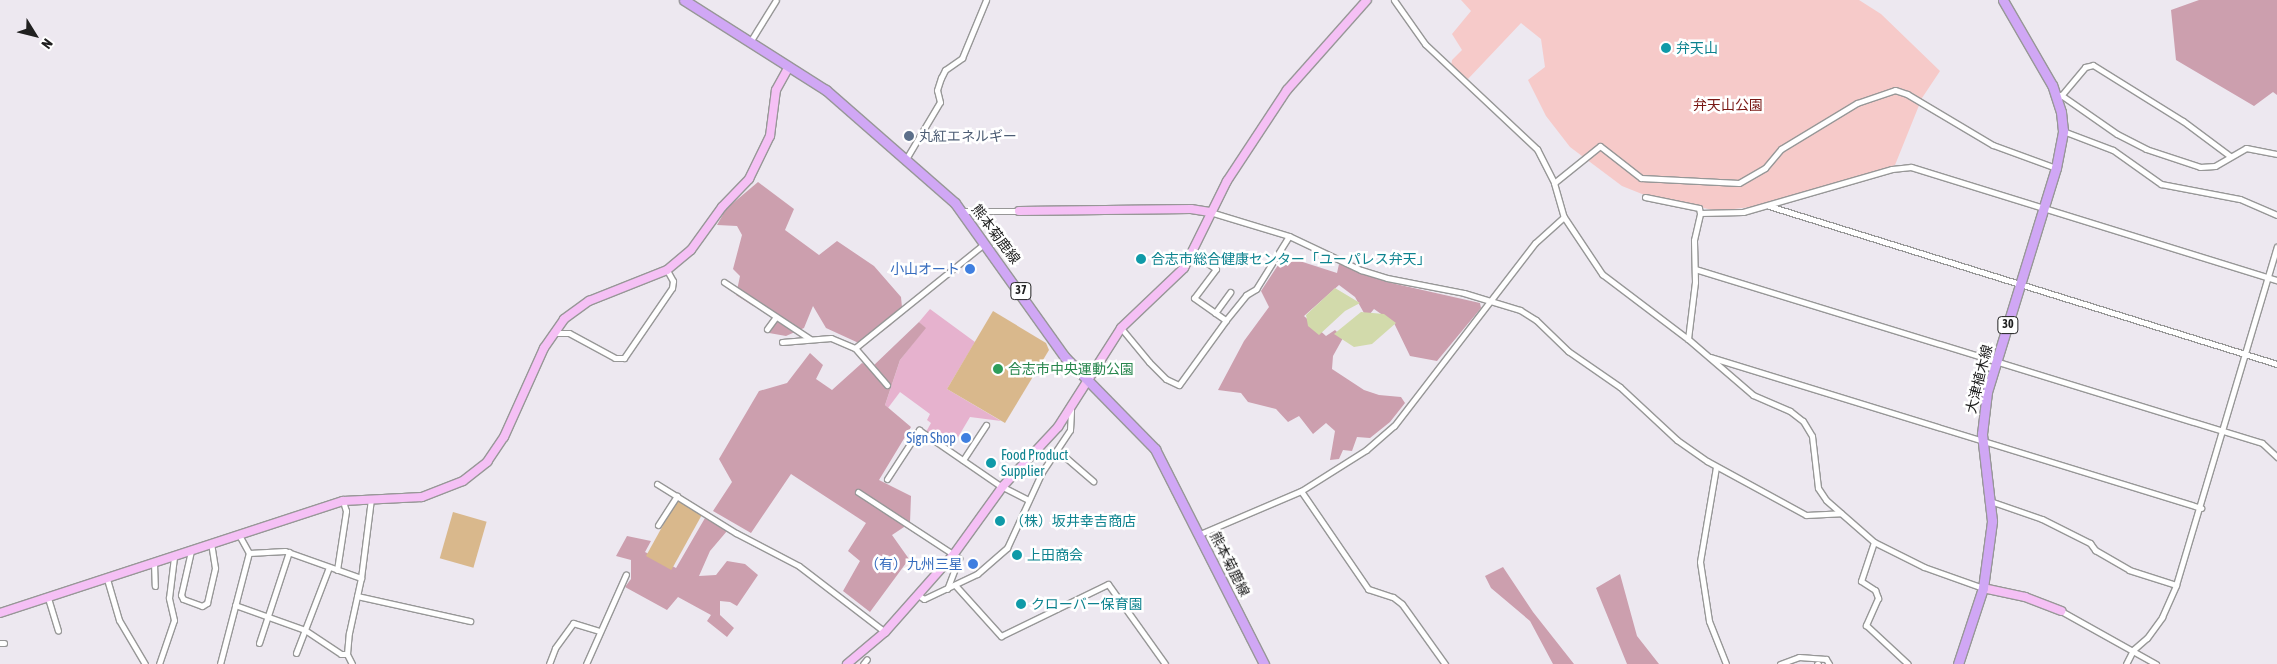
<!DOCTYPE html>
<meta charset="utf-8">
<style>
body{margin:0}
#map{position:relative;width:2277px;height:664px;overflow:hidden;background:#ede8f0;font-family:"Asap Condensed","Noto Sans JP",sans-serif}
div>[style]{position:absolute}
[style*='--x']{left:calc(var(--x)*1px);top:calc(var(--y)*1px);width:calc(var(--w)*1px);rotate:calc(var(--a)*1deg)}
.grass>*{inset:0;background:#e6b2ce}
.forest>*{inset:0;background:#cc9fae}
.park>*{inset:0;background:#f6cac9}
.pitch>*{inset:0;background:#d9b88c;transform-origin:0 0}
.water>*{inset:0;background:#d2daab}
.roads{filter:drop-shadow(1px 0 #979797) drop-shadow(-1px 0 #979797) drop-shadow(0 1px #979797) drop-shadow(0 -1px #979797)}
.street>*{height:5px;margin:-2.5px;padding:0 2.5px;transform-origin:2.5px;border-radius:2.5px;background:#fff}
.secondary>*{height:8px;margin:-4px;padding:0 4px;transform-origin:4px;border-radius:4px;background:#f5c0f5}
.primary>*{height:9px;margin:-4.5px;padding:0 4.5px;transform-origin:4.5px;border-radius:4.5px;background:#d0a7f5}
.dots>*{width:14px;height:14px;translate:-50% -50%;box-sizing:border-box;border:2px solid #fff;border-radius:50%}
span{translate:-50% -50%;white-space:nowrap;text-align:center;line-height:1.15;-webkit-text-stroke:5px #fff;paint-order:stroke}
.shield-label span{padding:1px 4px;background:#fff;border:1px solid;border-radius:4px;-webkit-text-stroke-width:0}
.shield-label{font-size:12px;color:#202020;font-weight:700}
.culture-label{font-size:14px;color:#0d838f}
.left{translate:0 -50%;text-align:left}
.park-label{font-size:14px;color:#781814}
.service-label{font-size:14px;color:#4e5e75}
.street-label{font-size:14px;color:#202020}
.shop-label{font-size:14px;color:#366cbe}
.right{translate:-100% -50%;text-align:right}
.leisure-label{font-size:14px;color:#27864d}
.north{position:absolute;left:10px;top:10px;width:50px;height:50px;-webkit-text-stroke:4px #fff;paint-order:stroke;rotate:126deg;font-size:14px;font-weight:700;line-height:20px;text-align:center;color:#202020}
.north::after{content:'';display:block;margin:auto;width:18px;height:22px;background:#202020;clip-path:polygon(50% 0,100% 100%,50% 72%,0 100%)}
</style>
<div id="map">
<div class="grass">
<i style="clip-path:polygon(930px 309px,975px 342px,947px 389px,1001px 421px,970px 417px,951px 449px,926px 432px,931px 423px,927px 420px,930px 414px,900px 392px,888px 408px,885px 405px,900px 360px,925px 328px,919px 322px)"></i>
</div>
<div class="forest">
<i style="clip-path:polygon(2199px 0,2277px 0,2277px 95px,2273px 92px,2254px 106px,2176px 60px,2171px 10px)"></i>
<i style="clip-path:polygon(758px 182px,794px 209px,785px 230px,819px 255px,837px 241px,874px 266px,901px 297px,902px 307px,891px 325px,863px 345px,826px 328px,813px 306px,804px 328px,786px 336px,769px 333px,774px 318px,770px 311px,753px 306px,736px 295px,740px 276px,733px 269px,742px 235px,737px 226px,717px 225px,726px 209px)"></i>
<i style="clip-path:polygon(1284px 256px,1337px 273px,1339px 264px,1387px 282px,1480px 303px,1481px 308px,1437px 361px,1410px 356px,1394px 323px,1374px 309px,1369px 315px,1364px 313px,1355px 297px,1339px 285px,1304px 316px,1326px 336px,1335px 330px,1343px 338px,1333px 356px,1332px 369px,1364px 390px,1379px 395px,1401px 397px,1405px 403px,1390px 422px,1370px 438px,1357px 437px,1352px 451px,1343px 450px,1339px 459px,1330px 460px,1335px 431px,1326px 423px,1313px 434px,1299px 416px,1288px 422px,1276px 409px,1248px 402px,1241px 393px,1218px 390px,1244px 341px,1269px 307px,1261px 291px)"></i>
<i style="clip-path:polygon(919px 322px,926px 328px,900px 360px,885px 405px,911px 427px,879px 480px,911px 496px,910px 523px,892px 535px,909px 559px,870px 612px,843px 591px,860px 561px,848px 551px,866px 523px,791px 474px,751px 533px,713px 511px,732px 482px,719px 459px,759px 391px,787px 383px,810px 353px,823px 365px,816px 379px,832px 390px,862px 363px,872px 367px)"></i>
<i style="clip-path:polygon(705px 518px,727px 531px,710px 551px,699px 576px,716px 575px,727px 561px,745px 564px,758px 575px,737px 606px,730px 602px,720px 601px,720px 615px,734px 628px,727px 637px,707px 621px,711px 615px,678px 597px,667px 610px,625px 587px,631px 579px,631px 560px,616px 556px,627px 536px,651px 541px,645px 552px,676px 568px)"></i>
<i style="clip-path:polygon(1503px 567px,1533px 612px,1574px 664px,1553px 664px,1530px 621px,1491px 588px,1485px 576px)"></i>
<i style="clip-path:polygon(1620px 574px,1637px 636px,1659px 664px,1627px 664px,1596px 588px)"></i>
</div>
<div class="park">
<i style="clip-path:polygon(1461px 0,1859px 0,1881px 14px,1940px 71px,1922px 98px,1895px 165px,1860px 178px,1759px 206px,1717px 211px,1642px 194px,1622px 186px,1570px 147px,1546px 116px,1528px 80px,1545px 67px,1541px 39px,1521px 23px,1468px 79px,1451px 67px,1452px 60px,1462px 50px,1452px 34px,1471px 11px)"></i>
</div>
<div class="pitch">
<i style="clip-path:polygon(993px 311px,1046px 343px,1049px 350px,1005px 423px,947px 389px)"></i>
<i style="left:677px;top:500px;width:29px;height:64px;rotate:29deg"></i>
<i style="left:453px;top:512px;width:35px;height:48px;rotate:16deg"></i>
</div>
<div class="water">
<i style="clip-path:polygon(1335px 288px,1360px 303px,1345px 311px,1319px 335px,1308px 326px,1306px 315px)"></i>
<i style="clip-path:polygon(1361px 312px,1384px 314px,1396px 323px,1372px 344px,1354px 347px,1334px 334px)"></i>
</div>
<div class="roads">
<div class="street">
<i style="--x:1394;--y:0;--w:54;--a:54.8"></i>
<i style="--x:1425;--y:44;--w:154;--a:43.2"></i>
<i style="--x:1537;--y:149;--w:38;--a:63"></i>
<i style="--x:1554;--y:183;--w:35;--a:74"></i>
<i style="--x:1564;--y:217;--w:69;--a:56.3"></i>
<i style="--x:1602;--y:274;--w:108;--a:37.1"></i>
<i style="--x:1688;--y:339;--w:86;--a:40.7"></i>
<i style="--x:1753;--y:395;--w:40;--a:23.4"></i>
<i style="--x:1790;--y:411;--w:16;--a:38"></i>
<i style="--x:1803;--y:421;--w:17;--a:59"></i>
<i style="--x:1812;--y:436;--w:52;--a:83.4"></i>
<i style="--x:1818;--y:488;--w:14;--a:56"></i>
<i style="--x:1826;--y:500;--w:64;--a:41.2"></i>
<i style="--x:1874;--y:542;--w:56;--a:26.6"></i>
<i style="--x:1924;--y:567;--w:63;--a:19.6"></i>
<i style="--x:750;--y:42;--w:49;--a:-58.2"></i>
<i style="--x:2061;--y:95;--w:68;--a:34.9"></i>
<i style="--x:2117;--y:134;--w:33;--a:27"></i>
<i style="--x:2146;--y:149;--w:57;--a:18.4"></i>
<i style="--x:2200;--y:167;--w:15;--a:-4"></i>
<i style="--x:2215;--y:166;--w:36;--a:-30"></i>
<i style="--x:2246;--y:148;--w:32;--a:11"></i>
<i style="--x:2060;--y:97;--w:39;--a:-50"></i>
<i style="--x:2085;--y:67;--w:8;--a:-14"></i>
<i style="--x:2093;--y:65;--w:106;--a:31.9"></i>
<i style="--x:2183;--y:121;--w:59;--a:36.7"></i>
<i style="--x:2063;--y:131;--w:53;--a:20.8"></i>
<i style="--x:2113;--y:150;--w:59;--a:35.3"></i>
<i style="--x:2161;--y:184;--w:80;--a:10.8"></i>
<i style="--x:2240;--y:199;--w:40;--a:23.4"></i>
<i style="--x:906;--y:159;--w:66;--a:-59.2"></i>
<i style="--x:940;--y:102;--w:12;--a:-104"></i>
<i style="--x:937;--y:90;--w:13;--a:-72"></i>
<i style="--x:941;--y:78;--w:9;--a:-63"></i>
<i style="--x:945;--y:70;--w:21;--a:-35"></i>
<i style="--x:962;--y:58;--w:63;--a:-67.5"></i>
<i style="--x:1554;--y:183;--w:59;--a:-38.8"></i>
<i style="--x:1600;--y:146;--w:52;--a:38"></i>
<i style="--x:1641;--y:178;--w:98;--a:2.9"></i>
<i style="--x:1739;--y:183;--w:30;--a:-30"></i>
<i style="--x:1765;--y:168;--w:25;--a:-50"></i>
<i style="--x:1781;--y:149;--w:89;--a:-31.2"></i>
<i style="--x:1857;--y:103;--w:40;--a:-18.9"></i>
<i style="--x:1895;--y:90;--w:13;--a:18"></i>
<i style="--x:1907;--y:94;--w:100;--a:30.7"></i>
<i style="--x:1993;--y:145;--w:67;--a:20.1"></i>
<i style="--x:1645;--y:197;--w:55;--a:11.5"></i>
<i style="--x:1699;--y:208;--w:5;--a:79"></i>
<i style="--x:1769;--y:206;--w:532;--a:17.28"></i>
<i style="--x:961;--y:211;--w:58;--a:0"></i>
<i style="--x:1210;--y:212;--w:83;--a:16.9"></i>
<i style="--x:1289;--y:236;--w:80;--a:25.3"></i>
<i style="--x:1361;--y:270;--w:27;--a:17"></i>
<i style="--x:1387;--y:278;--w:78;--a:11"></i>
<i style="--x:1464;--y:293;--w:59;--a:16.9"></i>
<i style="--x:1520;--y:310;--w:19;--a:32"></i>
<i style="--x:1536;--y:320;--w:45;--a:44.1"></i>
<i style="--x:1568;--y:351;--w:63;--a:34.7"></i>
<i style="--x:1620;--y:387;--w:78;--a:42.9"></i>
<i style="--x:1677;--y:440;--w:37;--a:35"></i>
<i style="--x:1707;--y:461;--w:113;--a:28.6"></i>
<i style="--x:1806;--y:515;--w:35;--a:-3"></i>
<i style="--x:1193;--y:253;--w:28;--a:35"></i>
<i style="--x:1216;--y:269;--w:36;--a:127"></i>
<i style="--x:1194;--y:298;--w:39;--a:35"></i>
<i style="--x:1695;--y:269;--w:593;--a:17.06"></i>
<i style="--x:2262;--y:443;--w:21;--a:43"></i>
<i style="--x:724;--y:282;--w:103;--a:33.5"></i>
<i style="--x:1215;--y:313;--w:26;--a:-54"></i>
<i style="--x:1121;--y:328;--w:44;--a:50.5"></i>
<i style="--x:1149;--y:362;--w:24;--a:45"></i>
<i style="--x:1166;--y:379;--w:14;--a:25"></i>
<i style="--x:1179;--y:385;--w:80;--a:-54.1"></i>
<i style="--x:1226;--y:320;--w:32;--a:-51"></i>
<i style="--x:1246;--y:295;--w:12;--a:-31"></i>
<i style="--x:1256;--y:289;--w:62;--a:-58.1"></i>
<i style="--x:767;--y:329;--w:14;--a:-54"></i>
<i style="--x:553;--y:333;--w:16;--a:0"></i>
<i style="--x:569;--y:333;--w:52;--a:28.5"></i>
<i style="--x:615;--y:358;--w:9;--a:0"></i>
<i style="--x:624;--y:358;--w:85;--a:-55.6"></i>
<i style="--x:672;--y:288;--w:7;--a:-82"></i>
<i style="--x:673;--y:281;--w:13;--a:-119"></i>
<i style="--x:1688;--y:339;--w:57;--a:-83"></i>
<i style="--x:1695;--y:282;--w:42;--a:-91.4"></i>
<i style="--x:1694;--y:240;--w:28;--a:-77"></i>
<i style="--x:1700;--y:213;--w:43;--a:-1.3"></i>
<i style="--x:1743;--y:212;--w:155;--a:-16.1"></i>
<i style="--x:1892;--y:169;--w:19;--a:-6"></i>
<i style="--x:1911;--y:167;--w:383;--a:17.2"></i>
<i style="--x:782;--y:342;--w:49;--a:-4.7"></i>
<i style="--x:831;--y:338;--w:26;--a:23"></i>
<i style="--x:855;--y:348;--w:167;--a:-38.9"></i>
<i style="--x:855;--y:348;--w:49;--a:49.1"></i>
<i style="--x:1710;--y:357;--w:514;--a:17.09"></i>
<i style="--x:1057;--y:450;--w:48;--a:40.7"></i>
<i style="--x:963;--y:460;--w:42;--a:-56.7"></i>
<i style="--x:1716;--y:467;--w:96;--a:99.6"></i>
<i style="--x:1700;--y:562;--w:60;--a:81.3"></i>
<i style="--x:1709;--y:621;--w:46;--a:68.4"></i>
<i style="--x:887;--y:479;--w:59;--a:-56.9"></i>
<i style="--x:919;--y:430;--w:97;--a:34.5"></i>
<i style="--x:999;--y:485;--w:33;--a:27"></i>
<i style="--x:657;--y:484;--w:93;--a:31.8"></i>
<i style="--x:736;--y:533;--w:71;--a:27.6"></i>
<i style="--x:799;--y:566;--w:108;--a:37.5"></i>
<i style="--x:1301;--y:491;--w:77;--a:-32.2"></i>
<i style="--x:1366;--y:450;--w:37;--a:-41"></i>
<i style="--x:1394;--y:426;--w:231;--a:-52.4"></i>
<i style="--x:1535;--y:243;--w:39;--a:-42"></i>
<i style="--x:858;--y:492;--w:121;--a:33.2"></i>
<i style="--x:959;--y:558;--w:33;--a:111"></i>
<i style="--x:1990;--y:501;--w:55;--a:19.1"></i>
<i style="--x:2042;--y:519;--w:54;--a:26.6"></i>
<i style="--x:2090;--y:543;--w:9;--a:54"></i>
<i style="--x:2095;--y:550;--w:39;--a:30"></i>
<i style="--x:2129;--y:570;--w:49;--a:17.7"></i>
<i style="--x:658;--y:525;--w:35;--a:-57"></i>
<i style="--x:1200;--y:534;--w:110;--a:-23.1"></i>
<i style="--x:1301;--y:491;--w:119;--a:55.6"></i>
<i style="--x:1368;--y:589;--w:26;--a:18"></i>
<i style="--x:1393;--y:597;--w:11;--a:38"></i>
<i style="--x:1402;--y:604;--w:74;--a:54.4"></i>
<i style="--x:1874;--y:542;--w:41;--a:108.4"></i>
<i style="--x:1861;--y:581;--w:17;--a:33"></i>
<i style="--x:1875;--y:590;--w:9;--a:69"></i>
<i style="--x:1878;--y:598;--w:30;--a:114"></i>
<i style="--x:1866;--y:625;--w:57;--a:42.9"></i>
<i style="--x:191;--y:551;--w:45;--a:102.8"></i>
<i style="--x:181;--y:595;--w:4;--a:63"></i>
<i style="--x:183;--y:599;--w:20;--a:20"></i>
<i style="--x:202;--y:606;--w:6;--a:-31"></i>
<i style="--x:207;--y:603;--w:36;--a:-77"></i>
<i style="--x:215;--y:568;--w:24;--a:-99"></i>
<i style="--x:249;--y:553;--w:36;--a:-3"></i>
<i style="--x:285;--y:551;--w:81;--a:19.6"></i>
<i style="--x:154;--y:563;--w:23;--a:88"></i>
<i style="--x:337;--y:570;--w:60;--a:-81.3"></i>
<i style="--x:346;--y:511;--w:10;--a:-107"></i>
<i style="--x:107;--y:579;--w:43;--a:73.7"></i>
<i style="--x:119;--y:620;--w:51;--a:59.4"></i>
<i style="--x:955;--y:585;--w:69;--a:48"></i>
<i style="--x:1001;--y:636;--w:119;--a:-25.9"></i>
<i style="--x:1108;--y:584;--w:98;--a:54.5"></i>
<i style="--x:918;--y:595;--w:7;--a:34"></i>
<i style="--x:924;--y:599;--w:59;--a:-25.3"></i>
<i style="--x:977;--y:574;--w:40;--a:-41"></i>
<i style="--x:1007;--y:548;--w:84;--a:-65.3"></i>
<i style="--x:1042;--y:472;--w:50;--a:-56.3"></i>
<i style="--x:1070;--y:430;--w:20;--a:-87"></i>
<i style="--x:357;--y:596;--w:116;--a:12.5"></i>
<i style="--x:48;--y:598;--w:34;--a:73"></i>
<i style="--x:235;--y:605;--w:74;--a:19.7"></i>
<i style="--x:305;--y:630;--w:43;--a:33.7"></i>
<i style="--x:341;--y:654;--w:6;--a:0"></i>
<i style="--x:2061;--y:611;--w:109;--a:29.2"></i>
<i style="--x:0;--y:643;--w:4;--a:0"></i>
<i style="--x:259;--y:643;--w:96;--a:-71.8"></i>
<i style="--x:296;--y:653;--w:92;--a:-69"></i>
<i style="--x:159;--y:664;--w:46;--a:-71.2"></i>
<i style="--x:174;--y:620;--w:23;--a:-103"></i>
<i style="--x:169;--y:598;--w:41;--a:-83"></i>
<i style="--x:220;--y:664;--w:115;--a:-75.4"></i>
<i style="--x:249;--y:553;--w:21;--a:-119"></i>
<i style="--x:352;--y:664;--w:11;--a:-117"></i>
<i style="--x:347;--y:654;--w:21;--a:-85"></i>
<i style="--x:349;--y:633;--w:56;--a:-77.7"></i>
<i style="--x:361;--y:578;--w:80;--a:-82.8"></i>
<i style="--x:549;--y:664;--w:17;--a:-69"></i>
<i style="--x:555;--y:648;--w:31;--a:-54"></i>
<i style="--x:573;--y:623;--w:28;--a:17"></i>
<i style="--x:586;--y:664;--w:98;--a:-66"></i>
<i style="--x:863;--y:664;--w:6;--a:-51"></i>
<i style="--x:1780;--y:664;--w:20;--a:-20"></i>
<i style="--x:1799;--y:657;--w:27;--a:4"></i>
<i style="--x:1826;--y:659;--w:6;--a:59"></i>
<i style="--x:1817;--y:664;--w:1;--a:0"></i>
<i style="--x:2126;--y:664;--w:16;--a:-63"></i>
<i style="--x:2133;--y:650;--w:18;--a:-41"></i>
<i style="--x:2147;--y:638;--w:26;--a:-54"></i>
<i style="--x:2162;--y:617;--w:35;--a:-66"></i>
<i style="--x:2176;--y:585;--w:353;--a:-73.4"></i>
</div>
<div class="secondary">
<i style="--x:1019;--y:211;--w:172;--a:-0.7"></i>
<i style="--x:1191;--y:209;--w:19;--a:9"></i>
<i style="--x:1983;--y:588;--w:43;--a:12.1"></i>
<i style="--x:2025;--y:597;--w:39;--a:21"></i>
<i style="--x:0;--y:613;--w:361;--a:-18.1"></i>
<i style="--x:343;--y:501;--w:79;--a:-2.9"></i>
<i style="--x:422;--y:497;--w:44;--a:-21.3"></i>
<i style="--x:463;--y:481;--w:31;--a:-38"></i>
<i style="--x:487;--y:462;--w:30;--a:-56"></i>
<i style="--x:504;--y:437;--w:98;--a:-65.8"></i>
<i style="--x:544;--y:348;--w:35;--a:-55"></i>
<i style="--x:564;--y:319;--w:31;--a:-36"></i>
<i style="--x:589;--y:301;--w:84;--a:-21.7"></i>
<i style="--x:667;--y:270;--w:31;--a:-40"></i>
<i style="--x:691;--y:250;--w:53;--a:-54.2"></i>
<i style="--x:722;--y:207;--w:39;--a:-46"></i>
<i style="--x:749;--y:179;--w:48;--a:-64"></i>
<i style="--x:770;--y:136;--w:46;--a:-82.6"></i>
<i style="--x:776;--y:90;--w:26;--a:-61"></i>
<i style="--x:847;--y:664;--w:50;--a:-40.1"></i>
<i style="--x:885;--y:632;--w:104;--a:-48.5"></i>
<i style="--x:954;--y:554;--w:84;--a:-54.2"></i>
<i style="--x:1003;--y:486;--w:81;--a:-47"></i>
<i style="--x:1058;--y:427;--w:117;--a:-57.5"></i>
<i style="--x:1121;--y:328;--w:87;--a:-43.6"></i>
<i style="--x:1184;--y:268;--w:97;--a:-63.7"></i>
<i style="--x:1227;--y:181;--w:109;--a:-56.6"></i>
<i style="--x:1287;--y:90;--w:120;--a:-48.4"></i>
</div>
<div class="primary">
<i style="--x:684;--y:0;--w:168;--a:32.4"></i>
<i style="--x:826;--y:90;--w:171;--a:41.2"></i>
<i style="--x:955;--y:203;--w:189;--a:54.5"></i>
<i style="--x:1065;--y:357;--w:129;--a:45.6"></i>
<i style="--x:1155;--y:449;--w:241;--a:63.1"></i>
<i style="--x:1958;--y:664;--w:80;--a:-71.8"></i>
<i style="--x:1983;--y:588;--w:68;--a:-82.3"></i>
<i style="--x:1992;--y:521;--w:88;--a:-96.6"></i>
<i style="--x:1982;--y:434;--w:42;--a:-83.2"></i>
<i style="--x:1987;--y:392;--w:234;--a:-72.9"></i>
<i style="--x:2056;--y:168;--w:38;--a:-79"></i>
<i style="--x:2063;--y:131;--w:19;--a:-96"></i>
<i style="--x:2061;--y:112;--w:28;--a:-108"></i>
<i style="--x:2052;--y:85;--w:98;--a:-120"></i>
</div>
</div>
<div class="dots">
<i style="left:1666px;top:48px;background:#0f9aa8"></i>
<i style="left:909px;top:136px;background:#5c6f8a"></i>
<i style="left:1141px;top:259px;background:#0f9aa8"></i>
<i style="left:970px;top:269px;background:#3f7fe0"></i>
<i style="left:998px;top:369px;background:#2e9e5b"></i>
<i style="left:966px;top:438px;background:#3f7fe0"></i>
<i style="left:991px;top:463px;background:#0f9aa8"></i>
<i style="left:1000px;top:521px;background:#0f9aa8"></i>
<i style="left:1017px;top:555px;background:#0f9aa8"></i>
<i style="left:973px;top:564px;background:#3f7fe0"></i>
<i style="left:1021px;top:604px;background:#0f9aa8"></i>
</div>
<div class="shield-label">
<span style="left:1021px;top:291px">37</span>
<span style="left:2008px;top:325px">30</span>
</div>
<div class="culture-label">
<span class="left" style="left:1676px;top:48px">弁天山</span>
<span class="left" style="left:1151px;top:259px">合志市総合健康センター「ユーパレス弁天」</span>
<span class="left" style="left:1001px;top:463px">Food Product<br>Supplier</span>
<span class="left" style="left:1010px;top:521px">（株）坂井幸吉商店</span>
<span class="left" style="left:1027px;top:555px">上田商会</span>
<span class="left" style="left:1031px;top:604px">クローバー保育園</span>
</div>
<div class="park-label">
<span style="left:1728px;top:105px">弁天山公園</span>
</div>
<div class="service-label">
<span class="left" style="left:919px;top:136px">丸紅エネルギー</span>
</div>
<div class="street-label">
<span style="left:996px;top:234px;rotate:53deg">熊本菊鹿線</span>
<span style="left:1979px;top:379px;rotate:-76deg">大津植木線</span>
<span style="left:1230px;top:564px;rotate:63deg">熊本菊鹿線</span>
</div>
<div class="shop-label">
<span class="right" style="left:960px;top:269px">小山オート</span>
<span class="right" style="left:956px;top:438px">Sign Shop</span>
<span class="right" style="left:963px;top:564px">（有）九州三星</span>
</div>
<div class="leisure-label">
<span class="left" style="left:1008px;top:369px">合志市中央運動公園</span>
</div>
<div class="north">N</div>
</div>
